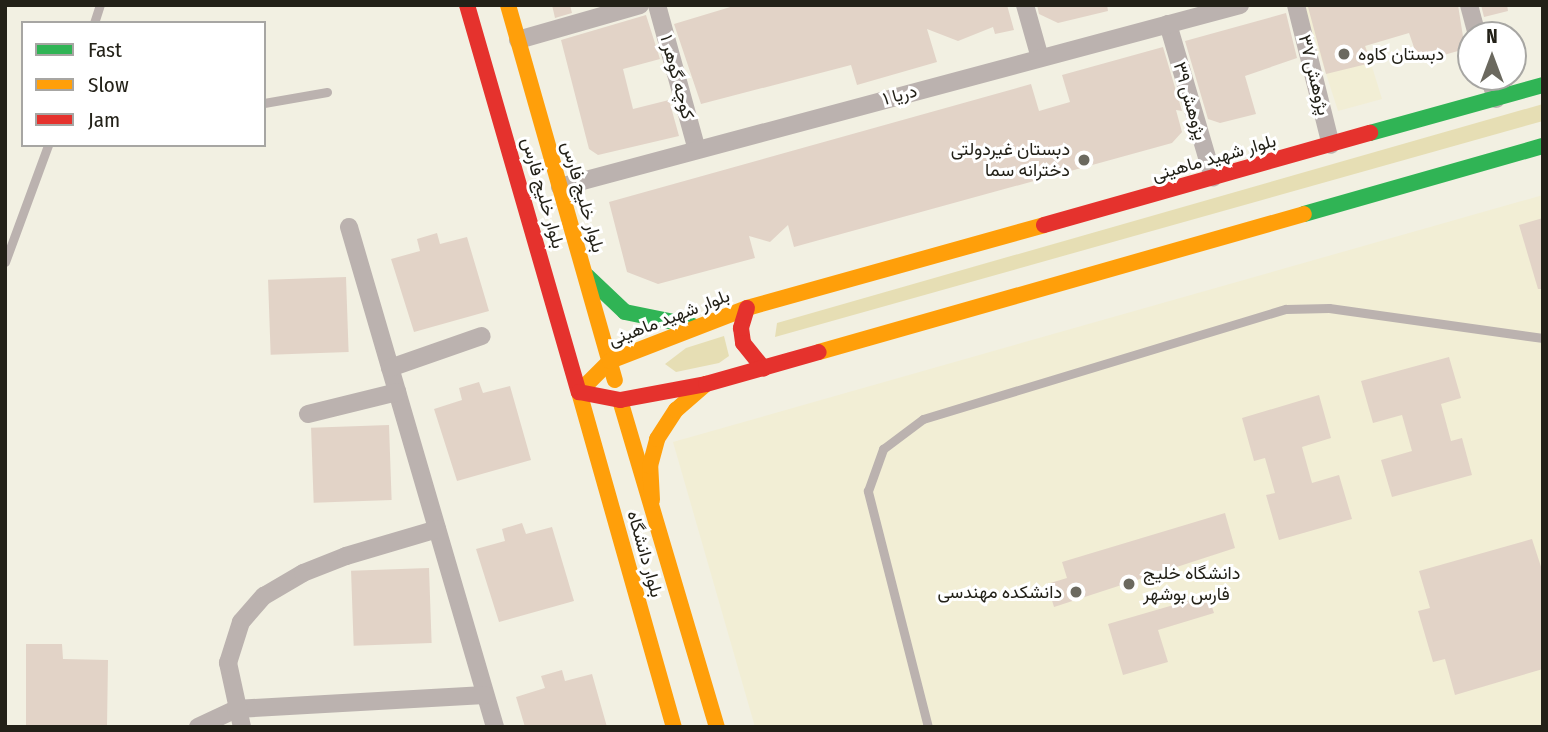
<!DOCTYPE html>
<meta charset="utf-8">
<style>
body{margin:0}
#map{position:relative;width:1548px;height:732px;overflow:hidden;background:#f2f0e2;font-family:"Fira Sans Condensed",Vazirmatn,sans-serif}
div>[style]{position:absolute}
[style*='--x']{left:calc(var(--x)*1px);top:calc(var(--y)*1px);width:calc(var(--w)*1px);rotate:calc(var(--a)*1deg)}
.built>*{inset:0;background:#f2eed5}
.green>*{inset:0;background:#e6deb4}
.building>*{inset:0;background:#e2d3c7;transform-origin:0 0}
.lane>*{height:9px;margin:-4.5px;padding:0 4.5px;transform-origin:4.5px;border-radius:4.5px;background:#bbb2af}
.street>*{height:18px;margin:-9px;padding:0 9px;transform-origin:9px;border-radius:9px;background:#bbb2af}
.fast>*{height:16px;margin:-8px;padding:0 8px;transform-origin:8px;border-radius:8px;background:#30b455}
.slow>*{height:16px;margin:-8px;padding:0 8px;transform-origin:8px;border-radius:8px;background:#ff9f0a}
.jam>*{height:16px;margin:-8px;padding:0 8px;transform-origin:8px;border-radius:8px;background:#e5322d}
.dots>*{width:19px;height:19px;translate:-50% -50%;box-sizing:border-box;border:4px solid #fff;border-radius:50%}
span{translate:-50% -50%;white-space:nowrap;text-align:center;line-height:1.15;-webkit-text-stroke:6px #fff;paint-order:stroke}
.poi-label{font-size:18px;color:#232118}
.left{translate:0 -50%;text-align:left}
.right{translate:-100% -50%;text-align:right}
.street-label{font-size:18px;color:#232118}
.frame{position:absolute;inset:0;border:7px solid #232118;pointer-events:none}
.legend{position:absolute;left:21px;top:21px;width:245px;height:126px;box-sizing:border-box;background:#fff;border:2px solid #a7a6a3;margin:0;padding:9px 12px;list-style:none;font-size:21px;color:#232118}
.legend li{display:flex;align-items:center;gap:14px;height:35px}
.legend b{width:35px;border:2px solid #a7a6a3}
.north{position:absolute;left:1457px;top:21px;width:70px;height:70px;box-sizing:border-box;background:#fff;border:2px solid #a7a6a3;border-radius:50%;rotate:0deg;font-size:19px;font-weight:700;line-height:28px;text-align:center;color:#232118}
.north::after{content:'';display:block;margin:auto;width:24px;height:32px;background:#6b695f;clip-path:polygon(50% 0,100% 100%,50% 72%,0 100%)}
</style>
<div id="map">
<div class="built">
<i style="clip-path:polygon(1304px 5px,1353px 5px,1382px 99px,1338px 111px)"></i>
<i style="clip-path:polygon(1543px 195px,1543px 727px,755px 727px,673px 442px)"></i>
</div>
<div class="green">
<i style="clip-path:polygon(1543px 104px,1543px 121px,775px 337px,777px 323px)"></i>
<i style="clip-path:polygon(724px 336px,729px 356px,719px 363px,676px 372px,665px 364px,686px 348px)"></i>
</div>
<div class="building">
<i style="clip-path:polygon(552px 5px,570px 5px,572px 13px,555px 18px)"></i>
<i style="clip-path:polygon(737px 5px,1007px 5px,1014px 30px,995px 34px,993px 27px,958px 41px,927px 29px,937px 62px,857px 85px,851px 65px,701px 104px,674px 24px)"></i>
<i style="clip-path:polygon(1037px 5px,1107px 5px,1108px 11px,1058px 23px,1039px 14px)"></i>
<i style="clip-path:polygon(1458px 5px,1465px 49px,1419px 62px,1409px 33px,1365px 46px,1371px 63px,1326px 74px,1308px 7px)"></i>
<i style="clip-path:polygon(1481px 5px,1507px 5px,1508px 11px,1484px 17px)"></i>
<i style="clip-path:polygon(1286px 13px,1297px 58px,1245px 76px,1256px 114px,1220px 123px,1208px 119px,1185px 41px)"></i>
<i style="clip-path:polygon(646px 15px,660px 59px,623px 69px,633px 109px,669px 100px,679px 136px,598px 155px,589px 149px,561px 40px)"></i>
<i style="clip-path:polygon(1163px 47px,1182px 111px,1176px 110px,1182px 132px,1172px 143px,794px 247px,788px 225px,770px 242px,749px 236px,755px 258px,658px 284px,627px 272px,609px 202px,1031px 84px,1039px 111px,1070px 102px,1062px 75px)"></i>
<i style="clip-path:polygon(1543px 218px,1543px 289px,1538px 289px,1519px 225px)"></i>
<i style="clip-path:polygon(437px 233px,440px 244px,467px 237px,489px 311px,414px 332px,391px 259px,420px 251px,417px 239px)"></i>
<i style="left:346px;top:277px;width:75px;height:78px;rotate:88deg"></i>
<i style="clip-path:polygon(1449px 357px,1461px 398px,1441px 404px,1451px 441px,1462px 438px,1472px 475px,1392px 497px,1381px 460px,1412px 451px,1402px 415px,1373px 423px,1361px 381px)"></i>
<i style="clip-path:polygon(479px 382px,483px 393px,510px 386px,531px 460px,457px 481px,434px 409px,462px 400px,459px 388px)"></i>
<i style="clip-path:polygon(1319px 395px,1331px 438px,1302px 447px,1312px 483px,1339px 475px,1352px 519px,1279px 540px,1266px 495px,1275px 493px,1265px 458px,1254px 461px,1242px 418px)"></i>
<i style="left:389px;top:425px;width:75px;height:78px;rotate:88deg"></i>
<i style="clip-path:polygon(1225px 513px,1235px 548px,1054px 607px,1047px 584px,1067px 578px,1062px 562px)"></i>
<i style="clip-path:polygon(522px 523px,526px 534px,552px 527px,574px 601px,499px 622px,476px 549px,505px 541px,502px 529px)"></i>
<i style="clip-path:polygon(1532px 539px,1543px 573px,1543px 669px,1455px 695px,1445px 659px,1433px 662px,1418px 611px,1430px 608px,1419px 571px)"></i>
<i style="left:429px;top:568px;width:75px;height:78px;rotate:88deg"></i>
<i style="clip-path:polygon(1208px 595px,1214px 613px,1158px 630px,1168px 662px,1123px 675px,1108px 624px)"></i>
<i style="clip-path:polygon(26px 644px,62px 644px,63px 659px,108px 660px,107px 727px,26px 727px)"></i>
<i style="clip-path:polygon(562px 670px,565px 681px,592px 674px,607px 727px,525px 727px,516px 697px,545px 688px,541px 676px)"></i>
</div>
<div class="lane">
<i style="--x:94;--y:23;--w:19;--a:-72"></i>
<i style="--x:264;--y:103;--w:64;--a:-9.9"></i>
<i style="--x:5;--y:262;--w:125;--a:-69.8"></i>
<i style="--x:928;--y:727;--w:244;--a:-104.3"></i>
<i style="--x:868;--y:491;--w:45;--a:-70.3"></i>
<i style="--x:883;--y:449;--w:50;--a:-36.9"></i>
<i style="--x:923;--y:419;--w:379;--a:-16.9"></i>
<i style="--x:1286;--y:309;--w:43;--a:-1.3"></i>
<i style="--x:1329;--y:308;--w:216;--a:8"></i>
</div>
<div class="street">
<i style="--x:657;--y:5;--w:150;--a:74.6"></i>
<i style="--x:1025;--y:5;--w:55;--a:74.2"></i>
<i style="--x:1296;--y:5;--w:144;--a:76"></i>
<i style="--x:1469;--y:5;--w:31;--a:75"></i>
<i style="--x:1168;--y:24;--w:160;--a:73.7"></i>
<i style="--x:518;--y:40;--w:127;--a:-16"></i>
<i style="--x:1489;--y:77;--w:23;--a:72"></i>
<i style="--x:560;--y:187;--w:704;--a:-14.98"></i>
<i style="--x:349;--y:227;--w:521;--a:73.72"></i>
<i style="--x:390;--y:368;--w:97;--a:-19.2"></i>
<i style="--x:308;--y:414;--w:92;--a:-13.9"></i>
<i style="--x:198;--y:727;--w:42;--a:-25.3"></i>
<i style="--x:236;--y:709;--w:249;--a:-3.2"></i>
<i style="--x:242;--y:727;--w:66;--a:-102.3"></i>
<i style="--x:228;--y:663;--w:43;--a:-72.4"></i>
<i style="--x:241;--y:622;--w:35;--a:-49"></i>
<i style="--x:264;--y:596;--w:45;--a:-30.5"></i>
<i style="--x:303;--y:573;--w:46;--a:-21.6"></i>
<i style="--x:346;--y:556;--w:95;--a:-16.5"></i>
</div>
<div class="fast">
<i style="--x:1370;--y:133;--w:180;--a:-15.5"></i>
<i style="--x:1304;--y:214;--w:248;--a:-15.9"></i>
<i style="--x:587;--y:276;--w:52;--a:43.5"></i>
<i style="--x:625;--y:312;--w:69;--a:11.6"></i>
</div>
<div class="slow">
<i style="--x:508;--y:5;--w:390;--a:74.1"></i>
<i style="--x:819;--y:352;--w:504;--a:-15.88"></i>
<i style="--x:579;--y:392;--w:348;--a:74.2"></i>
<i style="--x:579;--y:392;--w:44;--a:-45"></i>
<i style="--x:610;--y:361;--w:147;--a:-21.1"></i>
<i style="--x:747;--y:308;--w:308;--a:-15.6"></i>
<i style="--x:620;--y:400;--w:341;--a:73.5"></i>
<i style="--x:652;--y:500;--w:34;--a:-93"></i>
<i style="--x:650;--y:466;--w:28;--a:-75"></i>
<i style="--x:657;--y:439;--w:35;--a:-57"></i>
<i style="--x:676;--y:410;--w:40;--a:-41"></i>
</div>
<div class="jam">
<i style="--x:467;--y:5;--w:403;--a:73.9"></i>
<i style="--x:1044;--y:225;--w:339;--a:-15.8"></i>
<i style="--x:747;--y:308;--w:21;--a:107"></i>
<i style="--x:741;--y:328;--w:15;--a:82"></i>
<i style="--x:743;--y:343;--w:33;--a:51"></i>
<i style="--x:579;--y:392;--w:42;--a:11"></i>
<i style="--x:620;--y:400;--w:87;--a:-10.5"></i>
<i style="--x:706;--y:384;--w:117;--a:-15.8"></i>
</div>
<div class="dots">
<i style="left:1344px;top:54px;background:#6b695f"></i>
<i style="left:1084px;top:160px;background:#6b695f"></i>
<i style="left:1129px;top:584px;background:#6b695f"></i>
<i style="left:1076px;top:592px;background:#6b695f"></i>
</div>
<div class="poi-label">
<span class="left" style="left:1358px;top:54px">دبستان کاوه</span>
<span class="right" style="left:1070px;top:160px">دبستان غیردولتی<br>دخترانه سما</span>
<span class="left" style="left:1143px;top:584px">دانشگاه خلیج<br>فارس بوشهر</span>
<span class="right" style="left:1062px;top:592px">دانشکده مهندسی</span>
</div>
<div class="street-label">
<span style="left:1314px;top:75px;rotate:76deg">پژوهش ۳۷</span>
<span style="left:677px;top:77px;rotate:75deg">کوچه گوهر ۱</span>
<span style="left:900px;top:95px;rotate:-15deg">دریا ۱</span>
<span style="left:1190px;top:101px;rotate:74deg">پژوهش ۳۹</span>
<span style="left:1214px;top:158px;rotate:-16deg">بلوار شهید ماهینی</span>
<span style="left:543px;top:193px;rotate:74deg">بلوار خلیج ‌فارس</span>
<span style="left:583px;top:197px;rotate:74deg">بلوار خلیج‌ فارس</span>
<span style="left:669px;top:318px;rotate:-21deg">بلوار شهید ماهینی</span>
<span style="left:645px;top:554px;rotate:74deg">بلوار دانشگاه</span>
</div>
<div class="frame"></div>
<ul class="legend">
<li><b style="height:9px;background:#30b455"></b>Fast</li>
<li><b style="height:9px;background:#ff9f0a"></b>Slow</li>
<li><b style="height:9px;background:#e5322d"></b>Jam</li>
</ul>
<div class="north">N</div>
</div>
